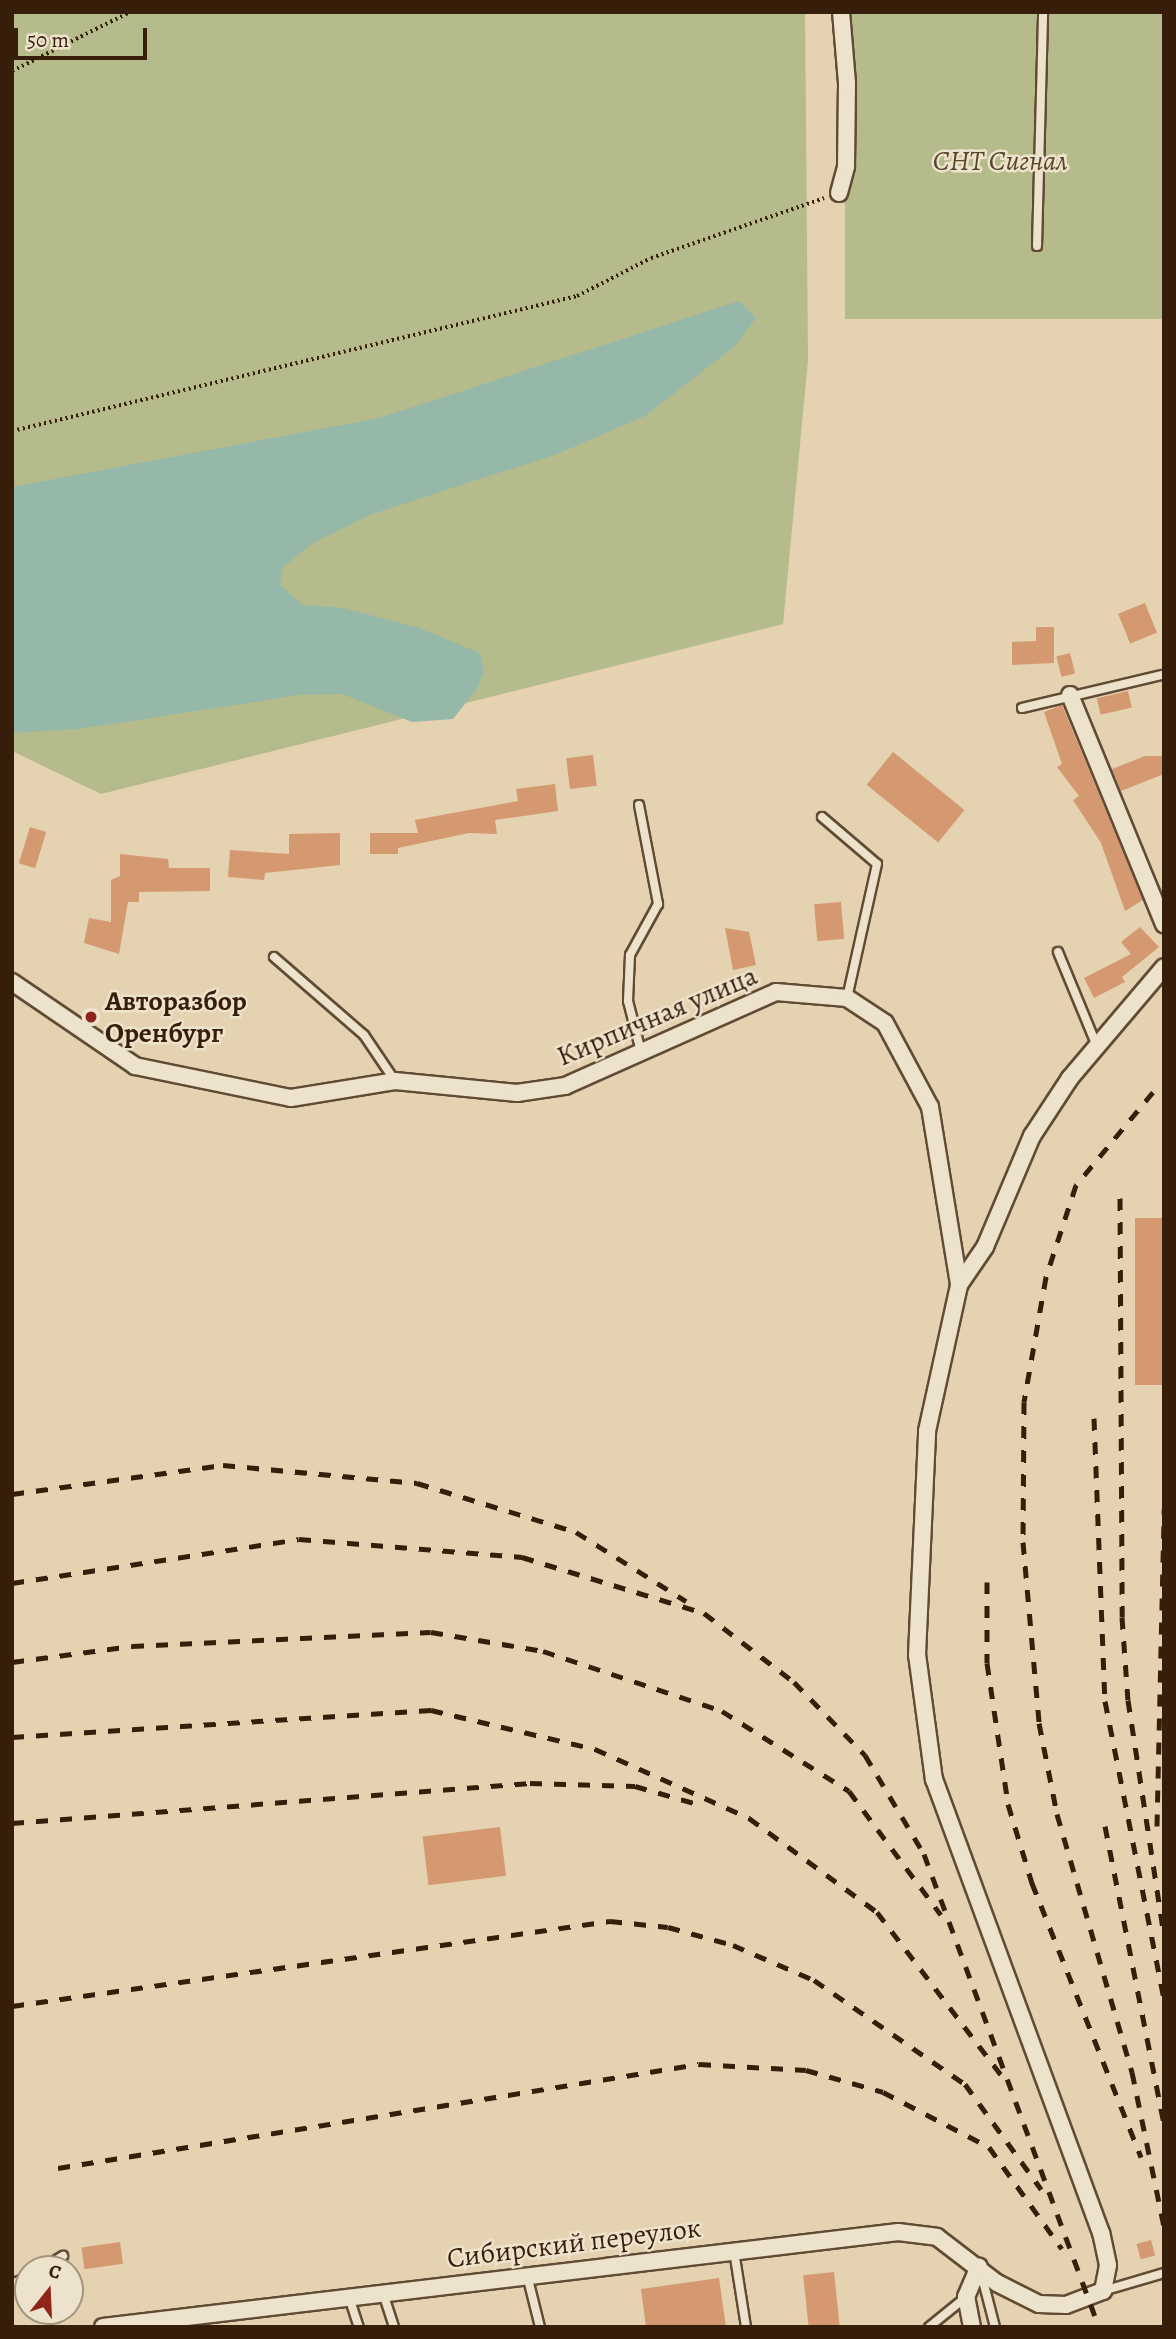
<!DOCTYPE html>
<meta charset="utf-8">
<style>
body{margin:0}
#map{position:relative;width:1176px;height:2339px;overflow:hidden;background:#e4d2b1;font-family:Alegreya,serif}
div>[style]{position:absolute}
[style*='--x']{left:calc(var(--x)*1px);top:calc(var(--y)*1px);width:calc(var(--w)*1px);rotate:calc(var(--a)*1deg)}
.green>*{inset:0;background:#b5bb8b;transform-origin:0 0}
.water>*{inset:0;background:#96b8a9}
.building>*{inset:0;background:#d59972;transform-origin:0 0}
.path>*{height:3.5px;margin-top:-1.75px;transform-origin:0;background:repeating-linear-gradient(90deg,#371e0b 0 2px,transparent 0 5.5px)}
.roads{filter:drop-shadow(2px 0 #624b34) drop-shadow(-2px 0 #624b34) drop-shadow(0 2px #624b34) drop-shadow(0 -2px #624b34)}
.service>*{height:8px;margin:-4px;padding:0 4px;transform-origin:4px;border-radius:4px;background:#ede2cc}
.minor>*{height:16px;margin:-8px;padding:0 8px;transform-origin:8px;border-radius:8px;background:#ede2cc}
.rail>*{height:5px;margin-top:-2.5px;transform-origin:0;background:repeating-linear-gradient(90deg,#371e0b 0 12px,transparent 0 24px)}
.dots>*{width:19px;height:19px;translate:-50% -50%;box-sizing:border-box;border:4px solid #ede2cc;border-radius:50%}
span{translate:-50% -50%;white-space:nowrap;text-align:center;line-height:1.15;-webkit-text-stroke:5px #ede2cc;paint-order:stroke}
.park-label{font-size:28px;color:#56452b;font-style:italic}
.poi-label{font-size:28px;color:#371e0b;font-weight:700}
.left{translate:0 -50%;text-align:left}
.street-label{font-size:28px;color:#371e0b}
.frame{position:absolute;inset:0;border:14px solid #371e0b;pointer-events:none}
.north{position:absolute;left:14px;top:2255px;width:70px;height:70px;box-sizing:border-box;background:#ede2cc;border:2px solid #a4947f;border-radius:50%;rotate:18deg;font-size:19px;font-weight:700;line-height:28px;text-align:center;color:#371e0b}
.north::after{content:'';display:block;margin:auto;width:24px;height:32px;background:#8f2418;clip-path:polygon(50% 0,100% 100%,50% 72%,0 100%)}
.scale{position:absolute;left:14px;top:28px;width:133px;height:32px;box-sizing:border-box;border:4px solid #371e0b;border-top:0;padding-left:9px;font-size:21px;line-height:24px;white-space:nowrap;color:#371e0b;-webkit-text-stroke:5px #ede2cc;paint-order:stroke}
</style>
<div id="map">
<div class="green">
<i style="clip-path:polygon(12px 12px,805px 12px,808px 360px,783px 624px,101px 794px,12px 751px)"></i>
<i style="left:845px;top:12px;width:319px;height:307px"></i>
</div>
<div class="water">
<i style="clip-path:polygon(739px 301px,756px 318px,735px 346px,645px 416px,557px 454px,372px 514px,313px 543px,283px 567px,280px 585px,303px 605px,344px 608px,419px 628px,480px 653px,484px 671px,477px 689px,453px 719px,412px 722px,342px 694px,299px 695px,79px 729px,12px 733px,12px 487px,379px 418px)"></i>
</div>
<div class="building">
<i style="left:1145px;top:603px;width:32px;height:29px;rotate:68deg"></i>
<i style="clip-path:polygon(1036px 627px,1054px 627px,1054px 663px,1012px 665px,1012px 642px,1036px 641px)"></i>
<i style="left:1070px;top:653px;width:21px;height:14px;rotate:76deg"></i>
<i style="left:1128px;top:691px;width:17px;height:32px;rotate:77deg"></i>
<i style="clip-path:polygon(1062px 705px,1143px 900px,1125px 911px,1101px 843px,1073px 800px,1079px 796px,1057px 767px,1062px 764px,1044px 712px)"></i>
<i style="left:893px;top:752px;width:92px;height:42px;rotate:39deg"></i>
<i style="left:593px;top:755px;width:31px;height:27px;rotate:83deg"></i>
<i style="clip-path:polygon(1145px 756px,1164px 756px,1164px 774px,1121px 791px,1112px 769px)"></i>
<i style="clip-path:polygon(555px 784px,558px 811px,495px 820px,497px 834px,469px 833px,398px 848px,398px 854px,370px 854px,370px 833px,418px 833px,415px 820px,518px 801px,516px 789px)"></i>
<i style="left:30px;top:827px;width:17px;height:38px;rotate:17deg"></i>
<i style="clip-path:polygon(340px 833px,340px 865px,265px 873px,264px 880px,228px 877px,230px 850px,289px 854px,289px 834px)"></i>
<i style="clip-path:polygon(120px 854px,168px 859px,169px 868px,210px 868px,210px 891px,139px 892px,139px 902px,128px 902px,119px 954px,84px 943px,89px 918px,111px 922px,111px 880px,120px 876px)"></i>
<i style="left:841px;top:902px;width:37px;height:27px;rotate:85deg"></i>
<i style="clip-path:polygon(1140px 927px,1159px 947px,1122px 977px,1125px 982px,1094px 998px,1084px 978px,1131px 954px,1121px 942px)"></i>
<i style="clip-path:polygon(725px 928px,749px 932px,756px 965px,733px 970px)"></i>
<i style="left:1135px;top:1218px;width:29px;height:167px"></i>
<i style="left:500px;top:1827px;width:49px;height:78px;rotate:83deg"></i>
<i style="left:1151px;top:2240px;width:16px;height:15px;rotate:75deg"></i>
<i style="left:120px;top:2242px;width:22px;height:39px;rotate:82deg"></i>
<i style="left:834px;top:2272px;width:53px;height:31px;rotate:84deg"></i>
<i style="clip-path:polygon(719px 2278px,726px 2327px,646px 2327px,641px 2289px)"></i>
</div>
<div class="path">
<i style="--x:12;--y:71;--w:132;--a:-26.6"></i>
<i style="--x:12;--y:431;--w:581;--a:-13.44"></i>
<i style="--x:577;--y:296;--w:83;--a:-27.2"></i>
<i style="--x:651;--y:258;--w:183;--a:-19.1"></i>
</div>
<div class="roads">
<div class="service">
<i style="--x:1037;--y:246;--w:234;--a:-88.5"></i>
<i style="--x:1022;--y:708;--w:144;--a:-13.3"></i>
<i style="--x:639;--y:805;--w:101;--a:79.1"></i>
<i style="--x:658;--y:904;--w:58;--a:118.8"></i>
<i style="--x:630;--y:955;--w:46;--a:92.5"></i>
<i style="--x:628;--y:1001;--w:53;--a:75.7"></i>
<i style="--x:822;--y:817;--w:72;--a:40.5"></i>
<i style="--x:877;--y:864;--w:137;--a:102.6"></i>
<i style="--x:1058;--y:952;--w:102;--a:67.5"></i>
<i style="--x:274;--y:957;--w:119;--a:40.9"></i>
<i style="--x:364;--y:1035;--w:55;--a:56"></i>
<i style="--x:734;--y:2251;--w:77;--a:81"></i>
<i style="--x:42;--y:2269;--w:25;--a:-32"></i>
<i style="--x:981;--y:2273;--w:56;--a:75.5"></i>
<i style="--x:527;--y:2275;--w:54;--a:76"></i>
<i style="--x:12;--y:2284;--w:17;--a:-24"></i>
<i style="--x:1103;--y:2291;--w:64;--a:-16.4"></i>
<i style="--x:383;--y:2293;--w:36;--a:72"></i>
<i style="--x:349;--y:2297;--w:32;--a:72"></i>
<i style="--x:929;--y:2327;--w:48;--a:-39"></i>
</div>
<div class="minor">
<i style="--x:839;--y:193;--w:28;--a:-75"></i>
<i style="--x:846;--y:166;--w:83;--a:-89.3"></i>
<i style="--x:847;--y:83;--w:71;--a:-94.8"></i>
<i style="--x:1070;--y:695;--w:248;--a:67.7"></i>
<i style="--x:12;--y:982;--w:149;--a:34.3"></i>
<i style="--x:135;--y:1066;--w:159;--a:11.6"></i>
<i style="--x:291;--y:1098;--w:105;--a:-9.3"></i>
<i style="--x:395;--y:1081;--w:123;--a:5.6"></i>
<i style="--x:517;--y:1093;--w:49;--a:-8.3"></i>
<i style="--x:565;--y:1086;--w:231;--a:-24"></i>
<i style="--x:776;--y:992;--w:71;--a:4.8"></i>
<i style="--x:847;--y:998;--w:45;--a:33.3"></i>
<i style="--x:885;--y:1023;--w:95;--a:61.8"></i>
<i style="--x:930;--y:1107;--w:180;--a:80.7"></i>
<i style="--x:103;--y:2327;--w:801;--a:-6.81"></i>
<i style="--x:898;--y:2232;--w:39;--a:7"></i>
<i style="--x:937;--y:2237;--w:76;--a:37.5"></i>
<i style="--x:997;--y:2283;--w:47;--a:26.6"></i>
<i style="--x:1039;--y:2304;--w:27;--a:2"></i>
<i style="--x:1066;--y:2305;--w:40;--a:-21"></i>
<i style="--x:1103;--y:2291;--w:26;--a:-79"></i>
<i style="--x:1108;--y:2265;--w:33;--a:-102"></i>
<i style="--x:1101;--y:2233;--w:483;--a:-110.2"></i>
<i style="--x:934;--y:1780;--w:126;--a:-97.7"></i>
<i style="--x:917;--y:1655;--w:224;--a:-87.4"></i>
<i style="--x:927;--y:1431;--w:149;--a:-77.6"></i>
<i style="--x:959;--y:1285;--w:46;--a:-55.6"></i>
<i style="--x:985;--y:1247;--w:121;--a:-67.1"></i>
<i style="--x:1032;--y:1136;--w:69;--a:-56.8"></i>
<i style="--x:1070;--y:1078;--w:145;--a:-49.7"></i>
<i style="--x:972;--y:2327;--w:31;--a:-101"></i>
<i style="--x:966;--y:2297;--w:33;--a:-67"></i>
</div>
</div>
<div class="rail">
<i style="--x:1153;--y:1092;--w:121;--a:129.6"></i>
<i style="--x:1076;--y:1185;--w:97;--a:108.1"></i>
<i style="--x:1046;--y:1277;--w:127;--a:100"></i>
<i style="--x:1024;--y:1402;--w:140;--a:90.4"></i>
<i style="--x:1023;--y:1542;--w:182;--a:84.9"></i>
<i style="--x:1039;--y:1723;--w:93;--a:78.8"></i>
<i style="--x:1057;--y:1814;--w:269;--a:73.8"></i>
<i style="--x:1132;--y:2072;--w:158;--a:78.3"></i>
<i style="--x:1120;--y:1198;--w:419;--a:89.7"></i>
<i style="--x:1122;--y:1617;--w:83;--a:85.9"></i>
<i style="--x:1128;--y:1700;--w:237;--a:81.3"></i>
<i style="--x:1094;--y:1418;--w:283;--a:87.8"></i>
<i style="--x:1105;--y:1701;--w:303;--a:78.8"></i>
<i style="--x:12;--y:1494;--w:213;--a:-7.8"></i>
<i style="--x:223;--y:1465;--w:195;--a:5.3"></i>
<i style="--x:417;--y:1483;--w:166;--a:17.1"></i>
<i style="--x:576;--y:1532;--w:130;--a:32.1"></i>
<i style="--x:987;--y:1582;--w:81;--a:90"></i>
<i style="--x:987;--y:1663;--w:143;--a:81.5"></i>
<i style="--x:1008;--y:1804;--w:83;--a:73.1"></i>
<i style="--x:1032;--y:1883;--w:295;--a:68.3"></i>
<i style="--x:12;--y:1583;--w:290;--a:-8.7"></i>
<i style="--x:299;--y:1539;--w:224;--a:4.6"></i>
<i style="--x:522;--y:1557;--w:190;--a:17.1"></i>
<i style="--x:704;--y:1613;--w:113;--a:37.5"></i>
<i style="--x:794;--y:1682;--w:102;--a:45.8"></i>
<i style="--x:865;--y:1755;--w:115;--a:59.2"></i>
<i style="--x:924;--y:1854;--w:504;--a:69.7"></i>
<i style="--x:12;--y:1662;--w:121;--a:-7.6"></i>
<i style="--x:132;--y:1646;--w:299;--a:-2.7"></i>
<i style="--x:431;--y:1632;--w:114;--a:9.6"></i>
<i style="--x:543;--y:1651;--w:189;--a:18.5"></i>
<i style="--x:722;--y:1711;--w:150;--a:32.2"></i>
<i style="--x:849;--y:1791;--w:154;--a:53.4"></i>
<i style="--x:12;--y:1737;--w:420;--a:-3.7"></i>
<i style="--x:431;--y:1710;--w:169;--a:13.4"></i>
<i style="--x:595;--y:1749;--w:169;--a:24.1"></i>
<i style="--x:749;--y:1818;--w:159;--a:36.3"></i>
<i style="--x:877;--y:1912;--w:205;--a:52.7"></i>
<i style="--x:12;--y:1823;--w:520;--a:-4.42"></i>
<i style="--x:530;--y:1783;--w:105;--a:1.6"></i>
<i style="--x:635;--y:1786;--w:69;--a:16.1"></i>
<i style="--x:1105;--y:1826;--w:305;--a:78.8"></i>
<i style="--x:1157;--y:1826;--w:317;--a:-88.7"></i>
<i style="--x:12;--y:2006;--w:604;--a:-8.09"></i>
<i style="--x:610;--y:1921;--w:58;--a:5.9"></i>
<i style="--x:668;--y:1927;--w:67;--a:15.5"></i>
<i style="--x:733;--y:1945;--w:88;--a:23.4"></i>
<i style="--x:814;--y:1980;--w:183;--a:34.6"></i>
<i style="--x:965;--y:2084;--w:130;--a:54.1"></i>
<i style="--x:58;--y:2168;--w:649;--a:-9.22"></i>
<i style="--x:699;--y:2064;--w:107;--a:3.2"></i>
<i style="--x:806;--y:2070;--w:80;--a:15.9"></i>
<i style="--x:883;--y:2092;--w:119;--a:27.4"></i>
<i style="--x:989;--y:2147;--w:125;--a:54.4"></i>
</div>
<div class="dots">
<i style="left:91px;top:1017px;background:#8f2418"></i>
</div>
<div class="park-label">
<span style="left:1000px;top:161px">СНТ Сигнал</span>
</div>
<div class="poi-label">
<span class="left" style="left:105px;top:1017px">Авторазбор<br>Оренбург</span>
</div>
<div class="street-label">
<span style="left:657px;top:1016px;rotate:-23deg">Кирпичная улица</span>
<span style="left:574px;top:2243px;rotate:-7deg">Сибирский переулок</span>
</div>
<div class="frame"></div>
<div class="north">С</div>
<div class="scale">50 m</div>
</div>
